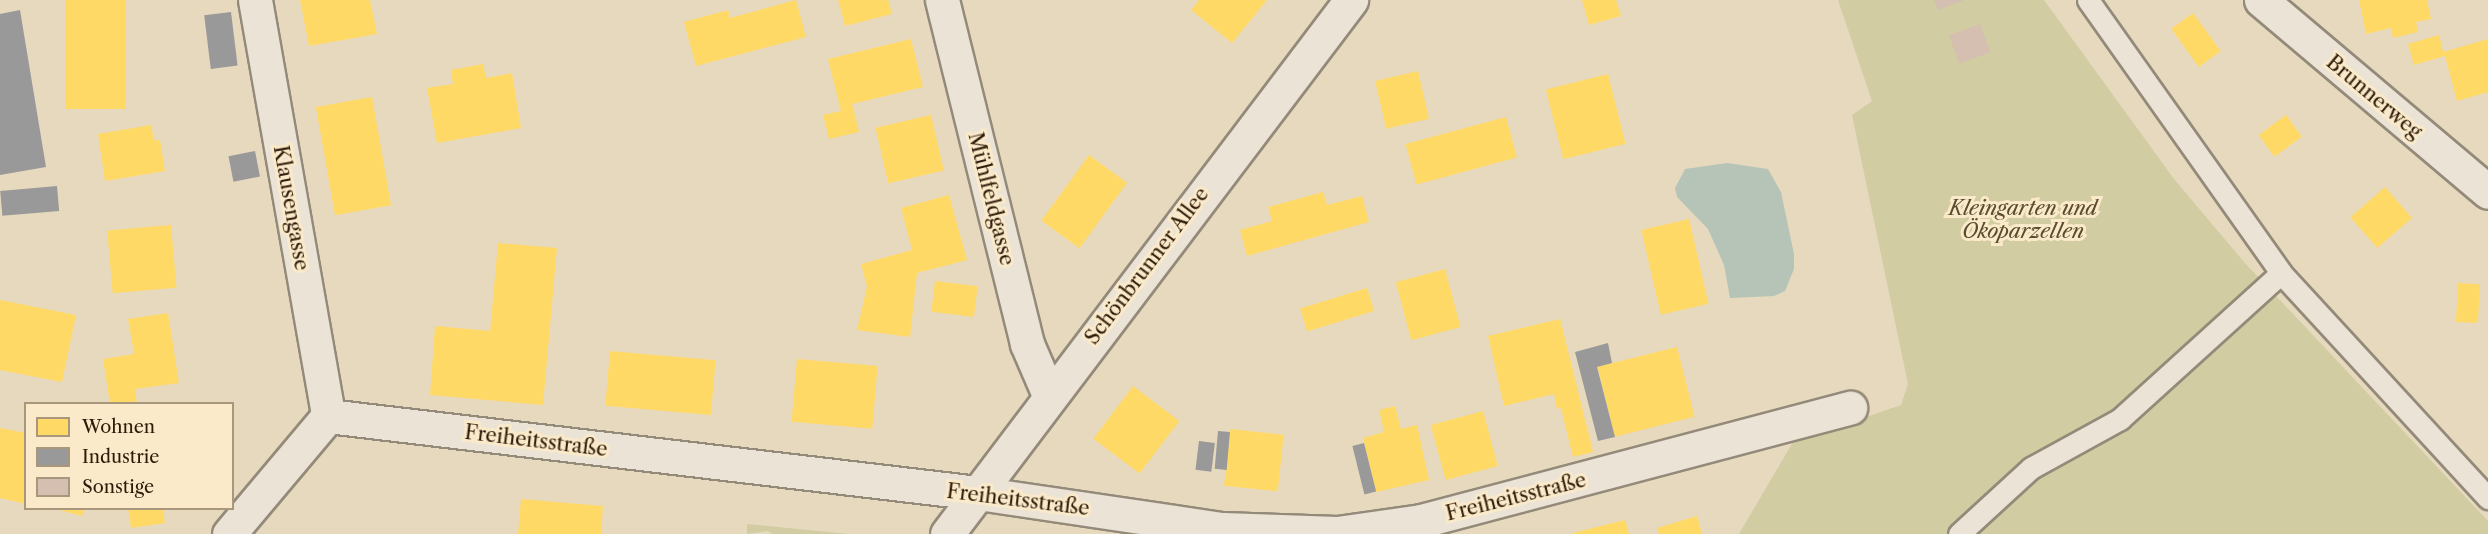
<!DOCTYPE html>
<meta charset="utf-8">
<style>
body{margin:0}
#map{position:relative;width:2488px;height:534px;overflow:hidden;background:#e7d9be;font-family:"Libre Caslon Text",serif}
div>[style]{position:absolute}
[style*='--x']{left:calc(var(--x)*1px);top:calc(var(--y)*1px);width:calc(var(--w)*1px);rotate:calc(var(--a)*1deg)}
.green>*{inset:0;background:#d1cca1}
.water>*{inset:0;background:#b6c3b7}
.homes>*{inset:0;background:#ffd966;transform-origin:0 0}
.industry>*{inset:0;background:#999;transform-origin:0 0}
.building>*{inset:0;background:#d4bfb0;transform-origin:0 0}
.roads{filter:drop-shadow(2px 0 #948a79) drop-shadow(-2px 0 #948a79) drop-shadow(0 2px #948a79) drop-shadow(0 -2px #948a79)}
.lane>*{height:21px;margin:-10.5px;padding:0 10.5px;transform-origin:10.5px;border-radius:10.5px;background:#eae3d6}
.street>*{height:33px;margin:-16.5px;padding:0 16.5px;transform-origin:16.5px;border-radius:16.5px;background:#eae3d6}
.secondary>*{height:33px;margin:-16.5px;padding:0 16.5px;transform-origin:16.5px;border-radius:16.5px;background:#eae3d6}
span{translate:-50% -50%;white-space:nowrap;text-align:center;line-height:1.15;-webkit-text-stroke:6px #faeaca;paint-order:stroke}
.street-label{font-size:20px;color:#2d1a08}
.park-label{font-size:20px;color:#594c2f;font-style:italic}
.legend{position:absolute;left:24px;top:402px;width:210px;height:108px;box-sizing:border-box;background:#faeaca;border:2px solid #a8977c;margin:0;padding:8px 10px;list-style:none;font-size:18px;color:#2d1a08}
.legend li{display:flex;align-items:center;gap:12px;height:30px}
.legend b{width:30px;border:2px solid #a8977c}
</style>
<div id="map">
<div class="green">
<i style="clip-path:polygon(1838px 0,2044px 0,2174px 179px,2244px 262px,2488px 521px,2488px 534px,1739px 534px,1793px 442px,1901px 405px,1908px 384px,1852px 115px,1872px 101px)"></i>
<i style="clip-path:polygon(747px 524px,849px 534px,772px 534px,768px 531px,747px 534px)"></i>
</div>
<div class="water">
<i style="clip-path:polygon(1727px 163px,1768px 169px,1781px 192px,1794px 254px,1794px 269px,1785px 291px,1774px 296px,1730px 298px,1724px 265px,1708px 229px,1677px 197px,1675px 188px,1685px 169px)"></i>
</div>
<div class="homes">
<i style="left:65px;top:0;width:61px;height:109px"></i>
<i style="clip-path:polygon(300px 0,370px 0,377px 34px,309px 46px)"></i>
<i style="clip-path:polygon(796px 0,806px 37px,696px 66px,684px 22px,728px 10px,730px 18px)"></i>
<i style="clip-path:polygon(838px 0,888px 0,892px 14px,845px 26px)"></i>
<i style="clip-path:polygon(1199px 0,1267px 0,1232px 43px,1191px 10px)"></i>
<i style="clip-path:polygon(1582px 0,1616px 0,1621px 16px,1589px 25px)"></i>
<i style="clip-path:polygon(2359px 0,2427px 0,2431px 19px,2416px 22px,2418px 32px,2393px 38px,2391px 28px,2366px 34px)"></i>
<i style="left:2193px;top:13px;width:47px;height:27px;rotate:54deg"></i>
<i style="clip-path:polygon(2439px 35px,2443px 52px,2488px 39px,2488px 92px,2457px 101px,2445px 56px,2414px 65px,2408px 44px)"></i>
<i style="clip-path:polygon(911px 39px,923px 87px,852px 104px,859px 132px,829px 139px,823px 115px,841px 111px,828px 59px)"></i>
<i style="clip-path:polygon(483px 64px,486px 78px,512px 73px,521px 128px,437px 143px,427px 88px,453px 84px,451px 70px)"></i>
<i style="left:1418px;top:71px;width:49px;height:44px;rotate:77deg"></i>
<i style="left:1608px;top:74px;width:72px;height:64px;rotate:76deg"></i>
<i style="left:372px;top:97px;width:110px;height:57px;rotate:80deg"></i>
<i style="left:931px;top:115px;width:57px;height:57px;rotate:77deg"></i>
<i style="left:2286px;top:115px;width:27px;height:34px;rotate:54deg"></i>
<i style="left:1506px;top:117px;width:42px;height:104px;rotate:75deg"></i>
<i style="clip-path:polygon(151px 125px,154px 140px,160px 140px,165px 171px,105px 181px,98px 134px)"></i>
<i style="left:1089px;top:155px;width:47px;height:81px;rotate:36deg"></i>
<i style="left:2385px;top:187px;width:41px;height:46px;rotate:49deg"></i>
<i style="clip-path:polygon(1323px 192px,1327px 205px,1362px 196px,1369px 222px,1247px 256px,1240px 230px,1272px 221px,1268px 207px)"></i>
<i style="clip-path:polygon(949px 195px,967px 260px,917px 273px,910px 337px,857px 330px,867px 287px,861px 264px,912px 250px,901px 208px)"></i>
<i style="left:1689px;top:219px;width:87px;height:49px;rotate:77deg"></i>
<i style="left:171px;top:225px;width:63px;height:64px;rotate:85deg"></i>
<i style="clip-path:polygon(498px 243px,557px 248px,543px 405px,430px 395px,435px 326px,490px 331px)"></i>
<i style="left:1445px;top:269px;width:60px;height:51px;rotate:75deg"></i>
<i style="left:935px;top:281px;width:43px;height:31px;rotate:7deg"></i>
<i style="left:2458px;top:283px;width:22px;height:39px;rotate:3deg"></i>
<i style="left:1367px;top:288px;width:24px;height:70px;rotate:73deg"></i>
<i style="clip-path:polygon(0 300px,76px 315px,62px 382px,0 370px)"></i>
<i style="clip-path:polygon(168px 313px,179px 383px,135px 389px,137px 404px,110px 404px,103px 359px,134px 354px,128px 319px)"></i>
<i style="clip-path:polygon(1560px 319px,1593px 452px,1573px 457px,1561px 408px,1557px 409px,1554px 394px,1504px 406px,1488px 336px)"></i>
<i style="left:1677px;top:347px;width:72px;height:82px;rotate:76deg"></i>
<i style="left:610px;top:351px;width:106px;height:55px;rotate:5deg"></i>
<i style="left:797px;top:359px;width:81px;height:63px;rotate:5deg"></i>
<i style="left:1133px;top:386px;width:58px;height:66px;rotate:37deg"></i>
<i style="clip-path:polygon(1395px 406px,1401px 429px,1417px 425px,1429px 480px,1376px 492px,1363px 438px,1384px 432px,1379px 410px)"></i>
<i style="left:1483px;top:411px;width:57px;height:54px;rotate:75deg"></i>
<i style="clip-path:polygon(0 428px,26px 433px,26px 504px,0 498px)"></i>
<i style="left:1230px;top:429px;width:54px;height:57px;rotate:6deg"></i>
<i style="clip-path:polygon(521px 499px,603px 506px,601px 534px,518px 534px)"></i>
<i style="clip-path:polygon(52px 508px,84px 508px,82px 516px)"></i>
<i style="clip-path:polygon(128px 508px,163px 508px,165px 523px,131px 528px)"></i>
<i style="clip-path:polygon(1697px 516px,1702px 534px,1659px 534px,1657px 528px)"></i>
<i style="clip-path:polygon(1625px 520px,1629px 534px,1573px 534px,1573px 533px)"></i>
</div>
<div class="industry">
<i style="clip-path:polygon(20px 10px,46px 167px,0 175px,0 14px)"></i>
<i style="left:231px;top:12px;width:54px;height:27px;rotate:83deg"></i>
<i style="left:255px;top:151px;width:26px;height:27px;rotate:79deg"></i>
<i style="left:57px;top:186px;width:25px;height:57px;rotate:85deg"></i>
<i style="clip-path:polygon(1608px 343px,1612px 363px,1597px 367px,1615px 437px,1598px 441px,1575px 352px)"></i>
<i style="left:1218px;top:431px;width:12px;height:38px;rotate:5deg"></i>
<i style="left:1199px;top:441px;width:16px;height:29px;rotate:7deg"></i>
<i style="left:1364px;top:443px;width:50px;height:12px;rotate:76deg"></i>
</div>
<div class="building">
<i style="clip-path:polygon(1934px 0,1964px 0,1938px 10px)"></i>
<i style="left:1980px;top:24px;width:30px;height:33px;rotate:70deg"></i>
</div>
<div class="roads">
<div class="lane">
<i style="--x:2088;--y:0;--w:334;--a:54.7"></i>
<i style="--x:2281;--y:273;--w:306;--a:47.4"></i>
<i style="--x:1959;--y:534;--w:98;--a:-42.5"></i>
<i style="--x:2031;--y:468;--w:102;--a:-28.8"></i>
<i style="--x:2120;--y:419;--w:217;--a:-42.2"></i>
</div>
<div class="street">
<i style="--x:255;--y:0;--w:422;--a:80"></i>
<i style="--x:942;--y:0;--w:354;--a:76.1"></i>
<i style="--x:1027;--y:344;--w:56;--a:66.7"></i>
<i style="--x:2261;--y:0;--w:297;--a:40.2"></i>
<i style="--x:229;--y:534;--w:154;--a:-50"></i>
<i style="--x:328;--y:416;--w:655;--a:6.76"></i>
<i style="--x:978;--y:493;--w:248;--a:8.4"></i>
<i style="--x:1223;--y:529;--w:114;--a:2"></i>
<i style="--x:1337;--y:533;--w:85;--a:-8.1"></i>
<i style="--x:1421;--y:521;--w:444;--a:-14.8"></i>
</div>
<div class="secondary">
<i style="--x:947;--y:534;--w:670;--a:-52.89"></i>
</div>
</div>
<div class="street-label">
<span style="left:2374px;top:97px;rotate:40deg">Brunnerweg</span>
<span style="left:991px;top:199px;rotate:76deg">Mühlfeldgasse</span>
<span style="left:291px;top:208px;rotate:80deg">Klausengasse</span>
<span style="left:1147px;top:266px;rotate:-53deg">Schönbrunner Allee</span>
<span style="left:536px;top:441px;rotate:7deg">Freiheitsstraße</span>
<span style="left:1516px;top:497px;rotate:-14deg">Freiheitsstraße</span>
<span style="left:1018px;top:500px;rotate:7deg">Freiheitsstraße</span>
</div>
<div class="park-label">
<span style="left:2023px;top:220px">Kleingarten und<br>Ökoparzellen</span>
</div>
<ul class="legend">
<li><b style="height:16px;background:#ffd966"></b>Wohnen</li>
<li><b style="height:16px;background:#999"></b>Industrie</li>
<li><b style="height:16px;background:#d4bfb0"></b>Sonstige</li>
</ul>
</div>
